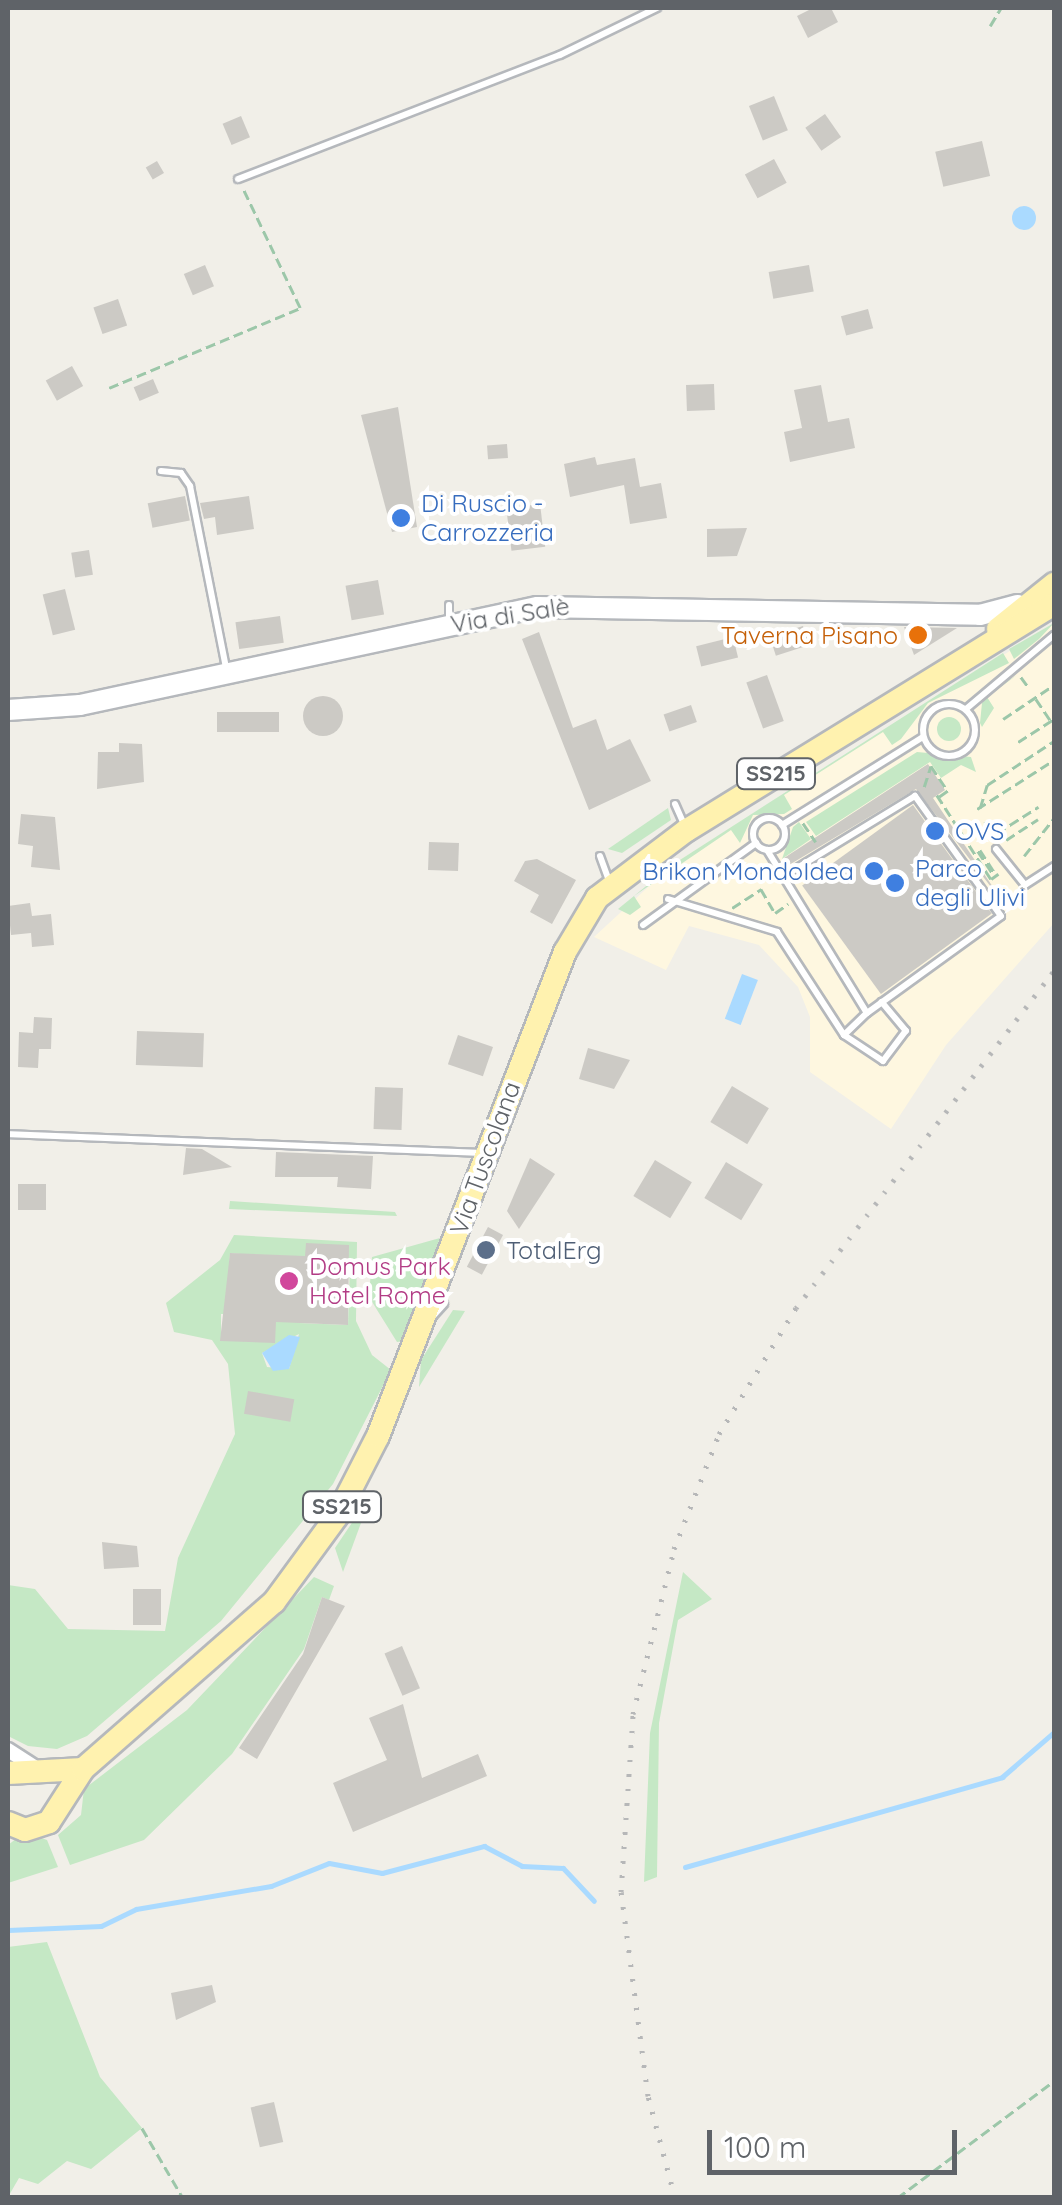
<!DOCTYPE html>
<meta charset="utf-8">
<style>
body{margin:0}
#map{position:relative;width:1062px;height:2205px;overflow:hidden;background:#f1efe8;font-family:Quicksand,sans-serif}
div>[style]{position:absolute}
[style*='--x']{left:calc(var(--x)*1px);top:calc(var(--y)*1px);width:calc(var(--w)*1px);rotate:calc(var(--a)*1deg)}
.commercial>*{inset:0;background:#fef7e0}
.green>*{inset:0;background:#c5e8c5}
.round{border-radius:50%}
.water>*{inset:0;background:#aadaff;transform-origin:0 0}
.stream>*{height:5px;margin:-2.5px;padding:0 2.5px;transform-origin:2.5px;border-radius:2.5px;background:#aadaff}
.building>*{inset:0;background:#cccac5;transform-origin:0 0}
.path>*{height:2.5px;margin-top:-1.25px;transform-origin:0;background:repeating-linear-gradient(90deg,#9cc7a9 0 10px,transparent 0 15px)}
.roads{filter:drop-shadow(2px 0 #b5b8bc) drop-shadow(-2px 0 #b5b8bc) drop-shadow(0 2px #b5b8bc) drop-shadow(0 -2px #b5b8bc)}
.service>*{height:6px;margin:-3px;padding:0 3px;transform-origin:3px;border-radius:3px;background:#fff}
.service>.ring{margin:-3px;padding:0;box-sizing:content-box;background:none;border:6px solid #fff;border-radius:50%}
.minor>*{height:14px;margin:-7px;padding:0 7px;transform-origin:7px;border-radius:7px;background:#fff}
.secondary>*{height:20px;margin:-10px;padding:0 10px;transform-origin:10px;border-radius:10px;background:#fff}
.primary>*{height:22px;margin:-11px;padding:0 11px;transform-origin:11px;border-radius:11px;background:#fff2af}
.rail>*{height:5px;margin-top:-2.5px;transform-origin:0;background:repeating-linear-gradient(90deg,#b6b7b8 0 2.5px,transparent 0 14.5px)}
.dots>*{width:28px;height:28px;translate:-50% -50%;box-sizing:border-box;border:5px solid #fff;border-radius:50%}
span{translate:-50% -50%;white-space:nowrap;text-align:center;line-height:1.15;-webkit-text-stroke:8px #fff;paint-order:stroke}
.shield-label span{padding:2px 8px;background:#fff;border:2px solid;border-radius:8px;-webkit-text-stroke-width:0}
.shield-label{font-size:22px;color:#5f6368;font-weight:700}
.shop-label{font-size:25px;color:#366cbe}
.left{translate:0 -50%;text-align:left}
.right{translate:-100% -50%;text-align:right}
.street-label{font-size:25px;color:#5f6368}
.food-label{font-size:25px;color:#c56008}
.service-label{font-size:25px;color:#4e5e75}
.hotel-label{font-size:25px;color:#b23c85}
.frame{position:absolute;inset:0;border:10px solid #5f6368;pointer-events:none}
.scale{position:absolute;left:707px;top:2130px;width:250px;height:45px;box-sizing:border-box;border:5px solid #5f6368;border-top:0;padding-left:12px;font-size:30px;line-height:35px;white-space:nowrap;color:#5f6368;-webkit-text-stroke:8px #fff;paint-order:stroke}
</style>
<div id="map">
<div class="commercial">
<i style="clip-path:polygon(1054px 623px,1054px 923px,946px 1045px,891px 1129px,810px 1072px,810px 1017px,798px 987px,759px 945px,689px 926px,666px 970px,594px 937px,672px 865px)"></i>
</div>
<div class="green">
<i style="clip-path:polygon(1054px 623px,1039px 639px,1014px 659px,1009px 649px)"></i>
<i style="clip-path:polygon(1003px 653px,1009px 663px,928px 703px,901px 739px,892px 745px,883px 732px,784px 795px,792px 809px,784px 814px,753px 815px,740px 843px,731px 830px,634px 896px,641px 907px,630px 915px,618px 909px,672px 865px)"></i>
<i style="clip-path:polygon(1017px 675px,987px 697px,994px 708px,982px 727px,990px 743px,980px 723px,982px 703px,988px 694px)"></i>
<i class="round" style="left:937px;top:717px;width:24px;height:24px"></i>
<i style="clip-path:polygon(917px 752px,971px 757px,976px 772px,961px 765px,941px 778px,930px 762px,816px 836px,806px 822px)"></i>
<i style="clip-path:polygon(668px 808px,671px 820px,622px 853px,608px 849px)"></i>
<i style="clip-path:polygon(799px 822px,811px 839px,782px 859px,793px 827px)"></i>
<i style="clip-path:polygon(230px 1201px,395px 1212px,397px 1216px,229px 1209px)"></i>
<i style="clip-path:polygon(evenodd,234px 1235px,357px 1242px,356px 1321px,372px 1355px,391px 1370px,333px 1484px,221px 1621px,87px 1736px,57px 1749px,28px 1746px,8px 1736px,8px 1585px,35px 1589px,68px 1629px,165px 1631px,178px 1558px,235px 1434px,228px 1364px,212px 1340px,174px 1332px,166px 1303px,220px 1260px,234px 1235px,230px 1253px,350px 1264px,348px 1325px,299px 1323px,300px 1300px,228px 1297px,230px 1253px,234px 1235px,221px 1314px,222px 1314px,275px 1316px,221px 1341px,221px 1314px,234px 1235px,299px 1334px,289px 1369px,267px 1367px,262px 1353px,299px 1334px)"></i>
<i style="clip-path:polygon(440px 1238px,404px 1341px,397px 1342px,369px 1297px,372px 1257px)"></i>
<i style="clip-path:polygon(453px 1310px,465px 1311px,419px 1387px,421px 1360px)"></i>
<i style="clip-path:polygon(372px 1493px,343px 1572px,335px 1548px)"></i>
<i style="clip-path:polygon(683px 1572px,712px 1599px,678px 1620px,659px 1723px,657px 1877px,644px 1882px,650px 1733px)"></i>
<i style="clip-path:polygon(314px 1577px,334px 1586px,329px 1600px,322px 1597px,304px 1649px,232px 1754px,144px 1840px,70px 1865px,58px 1835px,81px 1815px,84px 1789px,187px 1710px)"></i>
<i style="clip-path:polygon(25px 1832px,47px 1840px,58px 1867px,8px 1883px,8px 1845px)"></i>
<i style="clip-path:polygon(47px 1942px,100px 2077px,142px 2128px,91px 2169px,67px 2161px,38px 2184px,19px 2178px,8px 2197px,8px 1947px)"></i>
</div>
<div class="water">
<i class="round" style="left:1012px;top:206px;width:24px;height:24px"></i>
<i style="left:742px;top:974px;width:17px;height:48px;rotate:21deg"></i>
<i style="clip-path:polygon(289px 1335px,300px 1337px,289px 1369px,273px 1371px,262px 1353px)"></i>
</div>
<div class="stream">
<i style="--x:685;--y:1867;--w:330;--a:-15.8"></i>
<i style="--x:1002;--y:1777;--w:69;--a:-40.9"></i>
<i style="--x:8;--y:1930;--w:93;--a:-2.5"></i>
<i style="--x:101;--y:1926;--w:39;--a:-26"></i>
<i style="--x:136;--y:1909;--w:137;--a:-9.7"></i>
<i style="--x:271;--y:1886;--w:62;--a:-21.6"></i>
<i style="--x:329;--y:1863;--w:54;--a:10.7"></i>
<i style="--x:382;--y:1873;--w:106;--a:-14.8"></i>
<i style="--x:484;--y:1846;--w:43;--a:27.8"></i>
<i style="--x:522;--y:1866;--w:41;--a:2.8"></i>
<i style="--x:563;--y:1868;--w:45;--a:46.8"></i>
</div>
<div class="building">
<i style="clip-path:polygon(813px 8px,831px 8px,838px 22px,808px 38px,797px 16px)"></i>
<i style="left:774px;top:96px;width:37px;height:27px;rotate:68deg"></i>
<i style="left:825px;top:114px;width:28px;height:24px;rotate:55deg"></i>
<i style="left:241px;top:116px;width:23px;height:20px;rotate:67deg"></i>
<i style="left:982px;top:141px;width:36px;height:48px;rotate:77deg"></i>
<i style="left:774px;top:159px;width:27px;height:33px;rotate:62deg"></i>
<i style="left:157px;top:161px;width:14px;height:13px;rotate:60deg"></i>
<i style="left:205px;top:265px;width:23px;height:23px;rotate:67deg"></i>
<i style="left:809px;top:265px;width:27px;height:41px;rotate:80deg"></i>
<i style="left:118px;top:299px;width:28px;height:26px;rotate:71deg"></i>
<i style="left:868px;top:309px;width:20px;height:28px;rotate:75deg"></i>
<i style="left:72px;top:366px;width:23px;height:30px;rotate:61deg"></i>
<i style="left:153px;top:379px;width:15px;height:21px;rotate:67deg"></i>
<i style="left:714px;top:384px;width:26px;height:28px;rotate:88deg"></i>
<i style="clip-path:polygon(821px 385px,828px 422px,849px 418px,855px 448px,790px 462px,784px 432px,802px 428px,794px 390px)"></i>
<i style="clip-path:polygon(398px 407px,417px 527px,392px 532px,361px 415px)"></i>
<i style="left:507px;top:444px;width:14px;height:20px;rotate:86deg"></i>
<i style="clip-path:polygon(595px 457px,597px 465px,635px 458px,640px 487px,661px 483px,667px 518px,630px 524px,624px 485px,570px 497px,564px 464px)"></i>
<i style="left:185px;top:496px;width:25px;height:38px;rotate:79deg"></i>
<i style="clip-path:polygon(249px 496px,254px 529px,217px 535px,215px 517px,204px 519px,200px 503px)"></i>
<i style="left:540px;top:504px;width:43px;height:34px;rotate:83deg"></i>
<i style="clip-path:polygon(747px 528px,737px 556px,707px 557px,707px 529px)"></i>
<i style="left:89px;top:550px;width:25px;height:18px;rotate:81deg"></i>
<i style="left:378px;top:580px;width:35px;height:33px;rotate:80deg"></i>
<i style="left:65px;top:589px;width:42px;height:23px;rotate:76deg"></i>
<i style="left:280px;top:616px;width:27px;height:45px;rotate:82deg"></i>
<i style="left:803px;top:626px;width:20px;height:35px;rotate:72deg"></i>
<i style="clip-path:polygon(904px 627px,957px 628px,914px 655px)"></i>
<i style="clip-path:polygon(539px 632px,573px 728px,596px 719px,607px 750px,630px 739px,651px 781px,589px 810px,522px 639px)"></i>
<i style="left:733px;top:637px;width:21px;height:38px;rotate:76deg"></i>
<i style="left:767px;top:675px;width:49px;height:22px;rotate:70deg"></i>
<i class="round" style="left:303px;top:696px;width:40px;height:40px"></i>
<i style="left:691px;top:705px;width:18px;height:29px;rotate:71deg"></i>
<i style="left:279px;top:712px;width:20px;height:62px;rotate:90deg"></i>
<i style="clip-path:polygon(119px 743px,142px 744px,144px 782px,97px 789px,98px 752px,119px 752px)"></i>
<i style="clip-path:polygon(928px 764px,945px 790px,933px 798px,1007px 908px,916px 789px,789px 865px,784px 858px)"></i>
<i style="left:913px;top:805px;width:134px;height:137px;rotate:54deg"></i>
<i style="clip-path:polygon(21px 814px,55px 817px,60px 870px,31px 867px,33px 846px,18px 844px)"></i>
<i style="left:429px;top:842px;width:30px;height:28px;rotate:2deg"></i>
<i style="clip-path:polygon(537px 859px,576px 880px,552px 924px,530px 912px,539px 895px,514px 881px,525px 861px)"></i>
<i style="clip-path:polygon(30px 903px,32px 916px,51px 914px,54px 945px,32px 947px,31px 933px,11px 935px,8px 906px)"></i>
<i style="clip-path:polygon(34px 1017px,52px 1018px,51px 1049px,39px 1049px,38px 1068px,18px 1067px,19px 1032px,33px 1033px)"></i>
<i style="left:137px;top:1031px;width:67px;height:34px;rotate:2deg"></i>
<i style="left:458px;top:1035px;width:37px;height:31px;rotate:19deg"></i>
<i style="clip-path:polygon(588px 1048px,630px 1060px,614px 1089px,579px 1079px)"></i>
<i style="left:732px;top:1086px;width:43px;height:42px;rotate:31deg"></i>
<i style="left:375px;top:1087px;width:28px;height:42px;rotate:2deg"></i>
<i style="clip-path:polygon(186px 1148px,202px 1149px,232px 1167px,183px 1175px)"></i>
<i style="clip-path:polygon(276px 1152px,373px 1156px,371px 1189px,337px 1187px,338px 1177px,275px 1177px)"></i>
<i style="clip-path:polygon(530px 1158px,555px 1174px,519px 1229px,507px 1211px)"></i>
<i style="left:655px;top:1160px;width:43px;height:42px;rotate:31deg"></i>
<i style="left:726px;top:1162px;width:43px;height:42px;rotate:31deg"></i>
<i style="left:18px;top:1184px;width:28px;height:26px"></i>
<i style="left:488px;top:1227px;width:17px;height:45px;rotate:28deg"></i>
<i style="clip-path:polygon(306px 1243px,349px 1245px,348px 1325px,276px 1322px,275px 1343px,220px 1341px,230px 1253px,305px 1256px)"></i>
<i style="left:248px;top:1391px;width:47px;height:23px;rotate:10deg"></i>
<i style="clip-path:polygon(102px 1542px,137px 1546px,139px 1567px,104px 1569px)"></i>
<i style="left:133px;top:1589px;width:28px;height:36px"></i>
<i style="clip-path:polygon(322px 1597px,345px 1606px,257px 1759px,239px 1748px,303px 1654px)"></i>
<i style="left:402px;top:1646px;width:46px;height:19px;rotate:67deg"></i>
<i style="clip-path:polygon(403px 1704px,422px 1778px,478px 1754px,487px 1776px,353px 1832px,333px 1783px,387px 1760px,369px 1718px)"></i>
<i style="clip-path:polygon(212px 1985px,216px 2002px,176px 2020px,171px 1993px)"></i>
<i style="left:274px;top:2102px;width:41px;height:24px;rotate:77deg"></i>
</div>
<div class="path">
<i style="--x:990;--y:26;--w:21;--a:-59"></i>
<i style="--x:109;--y:388;--w:207;--a:-22.7"></i>
<i style="--x:300;--y:308;--w:132;--a:-115.6"></i>
<i style="--x:1021;--y:677;--w:14;--a:54"></i>
<i style="--x:1036;--y:699;--w:27;--a:56"></i>
<i style="--x:1003;--y:719;--w:61;--a:-33.7"></i>
<i style="--x:1018;--y:742;--w:43;--a:-32.6"></i>
<i style="--x:924;--y:787;--w:22;--a:-72"></i>
<i style="--x:931;--y:766;--w:30;--a:56"></i>
<i style="--x:948;--y:791;--w:12;--a:145"></i>
<i style="--x:937;--y:795;--w:100;--a:57.3"></i>
<i style="--x:991;--y:879;--w:9;--a:-36"></i>
<i style="--x:980;--y:808;--w:24;--a:-73"></i>
<i style="--x:987;--y:785;--w:80;--a:-33.3"></i>
<i style="--x:977;--y:809;--w:91;--a:-32.5"></i>
<i style="--x:985;--y:821;--w:19;--a:51"></i>
<i style="--x:803;--y:823;--w:23;--a:56"></i>
<i style="--x:997;--y:833;--w:49;--a:-32.4"></i>
<i style="--x:1006;--y:840;--w:38;--a:-33"></i>
<i style="--x:980;--y:850;--w:27;--a:57"></i>
<i style="--x:978;--y:851;--w:27;--a:57"></i>
<i style="--x:1024;--y:856;--w:48;--a:-51.7"></i>
<i style="--x:732;--y:908;--w:35;--a:-33"></i>
<i style="--x:761;--y:889;--w:28;--a:60"></i>
<i style="--x:775;--y:913;--w:16;--a:-35"></i>
<i style="--x:142;--y:2128;--w:81;--a:59.6"></i>
<i style="--x:897;--y:2198;--w:196;--a:-36.7"></i>
</div>
<div class="roads">
<div class="service">
<i style="--x:238;--y:179;--w:345;--a:-21.1"></i>
<i style="--x:560;--y:55;--w:108;--a:-25.9"></i>
<i style="--x:161;--y:471;--w:20;--a:6"></i>
<i style="--x:181;--y:473;--w:16;--a:55"></i>
<i style="--x:190;--y:486;--w:186;--a:78.8"></i>
<i style="--x:449;--y:605;--w:17;--a:90"></i>
<i class="ring" style="left:923px;top:704px;width:46px;height:46px"></i>
<i style="--x:966;--y:709;--w:115;--a:-40.1"></i>
<i style="--x:675;--y:804;--w:22;--a:66"></i>
<i class="ring" style="left:753px;top:818px;width:26px;height:26px"></i>
<i style="--x:782;--y:825;--w:166;--a:-32"></i>
<i style="--x:996;--y:849;--w:46;--a:51.1"></i>
<i style="--x:1025;--y:885;--w:35;--a:-33"></i>
<i style="--x:767;--y:850;--w:191;--a:58.5"></i>
<i style="--x:867;--y:1013;--w:165;--a:-35.9"></i>
<i style="--x:1001;--y:916;--w:148;--a:-125.6"></i>
<i style="--x:915;--y:796;--w:153;--a:148.6"></i>
<i style="--x:600;--y:856;--w:29;--a:70"></i>
<i style="--x:668;--y:899;--w:114;--a:16.8"></i>
<i style="--x:777;--y:932;--w:123;--a:57"></i>
<i style="--x:844;--y:1035;--w:47;--a:33.7"></i>
<i style="--x:883;--y:1061;--w:38;--a:-53"></i>
<i style="--x:906;--y:1031;--w:38;--a:-130"></i>
<i style="--x:643;--y:925;--w:140;--a:-36"></i>
<i style="--x:844;--y:1035;--w:32;--a:-44"></i>
<i style="--x:8;--y:1134;--w:472;--a:2.3"></i>
<i style="--x:434;--y:1315;--w:15;--a:-48"></i>
</div>
<div class="minor">
<i style="--x:8;--y:1750;--w:31;--a:33"></i>
</div>
<div class="secondary">
<i style="--x:8;--y:710;--w:72;--a:-4"></i>
<i style="--x:80;--y:705;--w:468;--a:-12.1"></i>
<i style="--x:538;--y:607;--w:442;--a:1"></i>
<i style="--x:980;--y:615;--w:39;--a:-15"></i>
</div>
<div class="primary">
<i style="--x:998;--y:629;--w:72;--a:-38.8"></i>
<i style="--x:8;--y:1773;--w:75;--a:-3.1"></i>
<i style="--x:8;--y:1823;--w:18;--a:22"></i>
<i style="--x:25;--y:1830;--w:25;--a:-18"></i>
<i style="--x:49;--y:1822;--w:63;--a:-57.3"></i>
<i style="--x:83;--y:1769;--w:254;--a:-41.2"></i>
<i style="--x:274;--y:1602;--w:107;--a:-53.8"></i>
<i style="--x:337;--y:1516;--w:90;--a:-62.9"></i>
<i style="--x:378;--y:1436;--w:519;--a:-68.88"></i>
<i style="--x:565;--y:952;--w:63;--a:-59.3"></i>
<i style="--x:597;--y:898;--w:113;--a:-37.1"></i>
<i style="--x:687;--y:830;--w:431;--a:-31.6"></i>
</div>
</div>
<div class="rail">
<i style="--x:675;--y:2198;--w:106;--a:-104.8"></i>
<i style="--x:648;--y:2096;--w:206;--a:-97.5"></i>
<i style="--x:621;--y:1892;--w:178;--a:-86.1"></i>
<i style="--x:633;--y:1714;--w:170;--a:-76"></i>
<i style="--x:674;--y:1549;--w:123;--a:-68.6"></i>
<i style="--x:719;--y:1434;--w:148;--a:-58.6"></i>
<i style="--x:796;--y:1308;--w:424;--a:-52.6"></i>
</div>
<div class="dots">
<i style="left:401px;top:518px;background:#3f7fe0"></i>
<i style="left:918px;top:635px;background:#e8710a"></i>
<i style="left:935px;top:831px;background:#3f7fe0"></i>
<i style="left:874px;top:871px;background:#3f7fe0"></i>
<i style="left:895px;top:883px;background:#3f7fe0"></i>
<i style="left:486px;top:1250px;background:#5c6f8a"></i>
<i style="left:289px;top:1281px;background:#d1479c"></i>
</div>
<div class="shield-label">
<span style="left:776px;top:774px">SS215</span>
<span style="left:342px;top:1507px">SS215</span>
</div>
<div class="shop-label">
<span class="left" style="left:421px;top:518px">Di Ruscio -<br>Carrozzeria</span>
<span class="left" style="left:955px;top:831px">OVS</span>
<span class="left" style="left:915px;top:883px">Parco<br>degli Ulivi</span>
<span class="right" style="left:854px;top:871px">Brikon MondoIdea</span>
</div>
<div class="street-label">
<span style="left:510px;top:615px;rotate:-9deg">Via di Salè</span>
<span style="left:485px;top:1158px;rotate:-70deg">Via Tuscolana</span>
</div>
<div class="food-label">
<span class="right" style="left:898px;top:635px">Taverna Pisano</span>
</div>
<div class="service-label">
<span class="left" style="left:506px;top:1250px">TotalErg</span>
</div>
<div class="hotel-label">
<span class="left" style="left:309px;top:1281px">Domus Park<br>Hotel Rome</span>
</div>
<div class="frame"></div>
<div class="scale">100 m</div>
</div>
